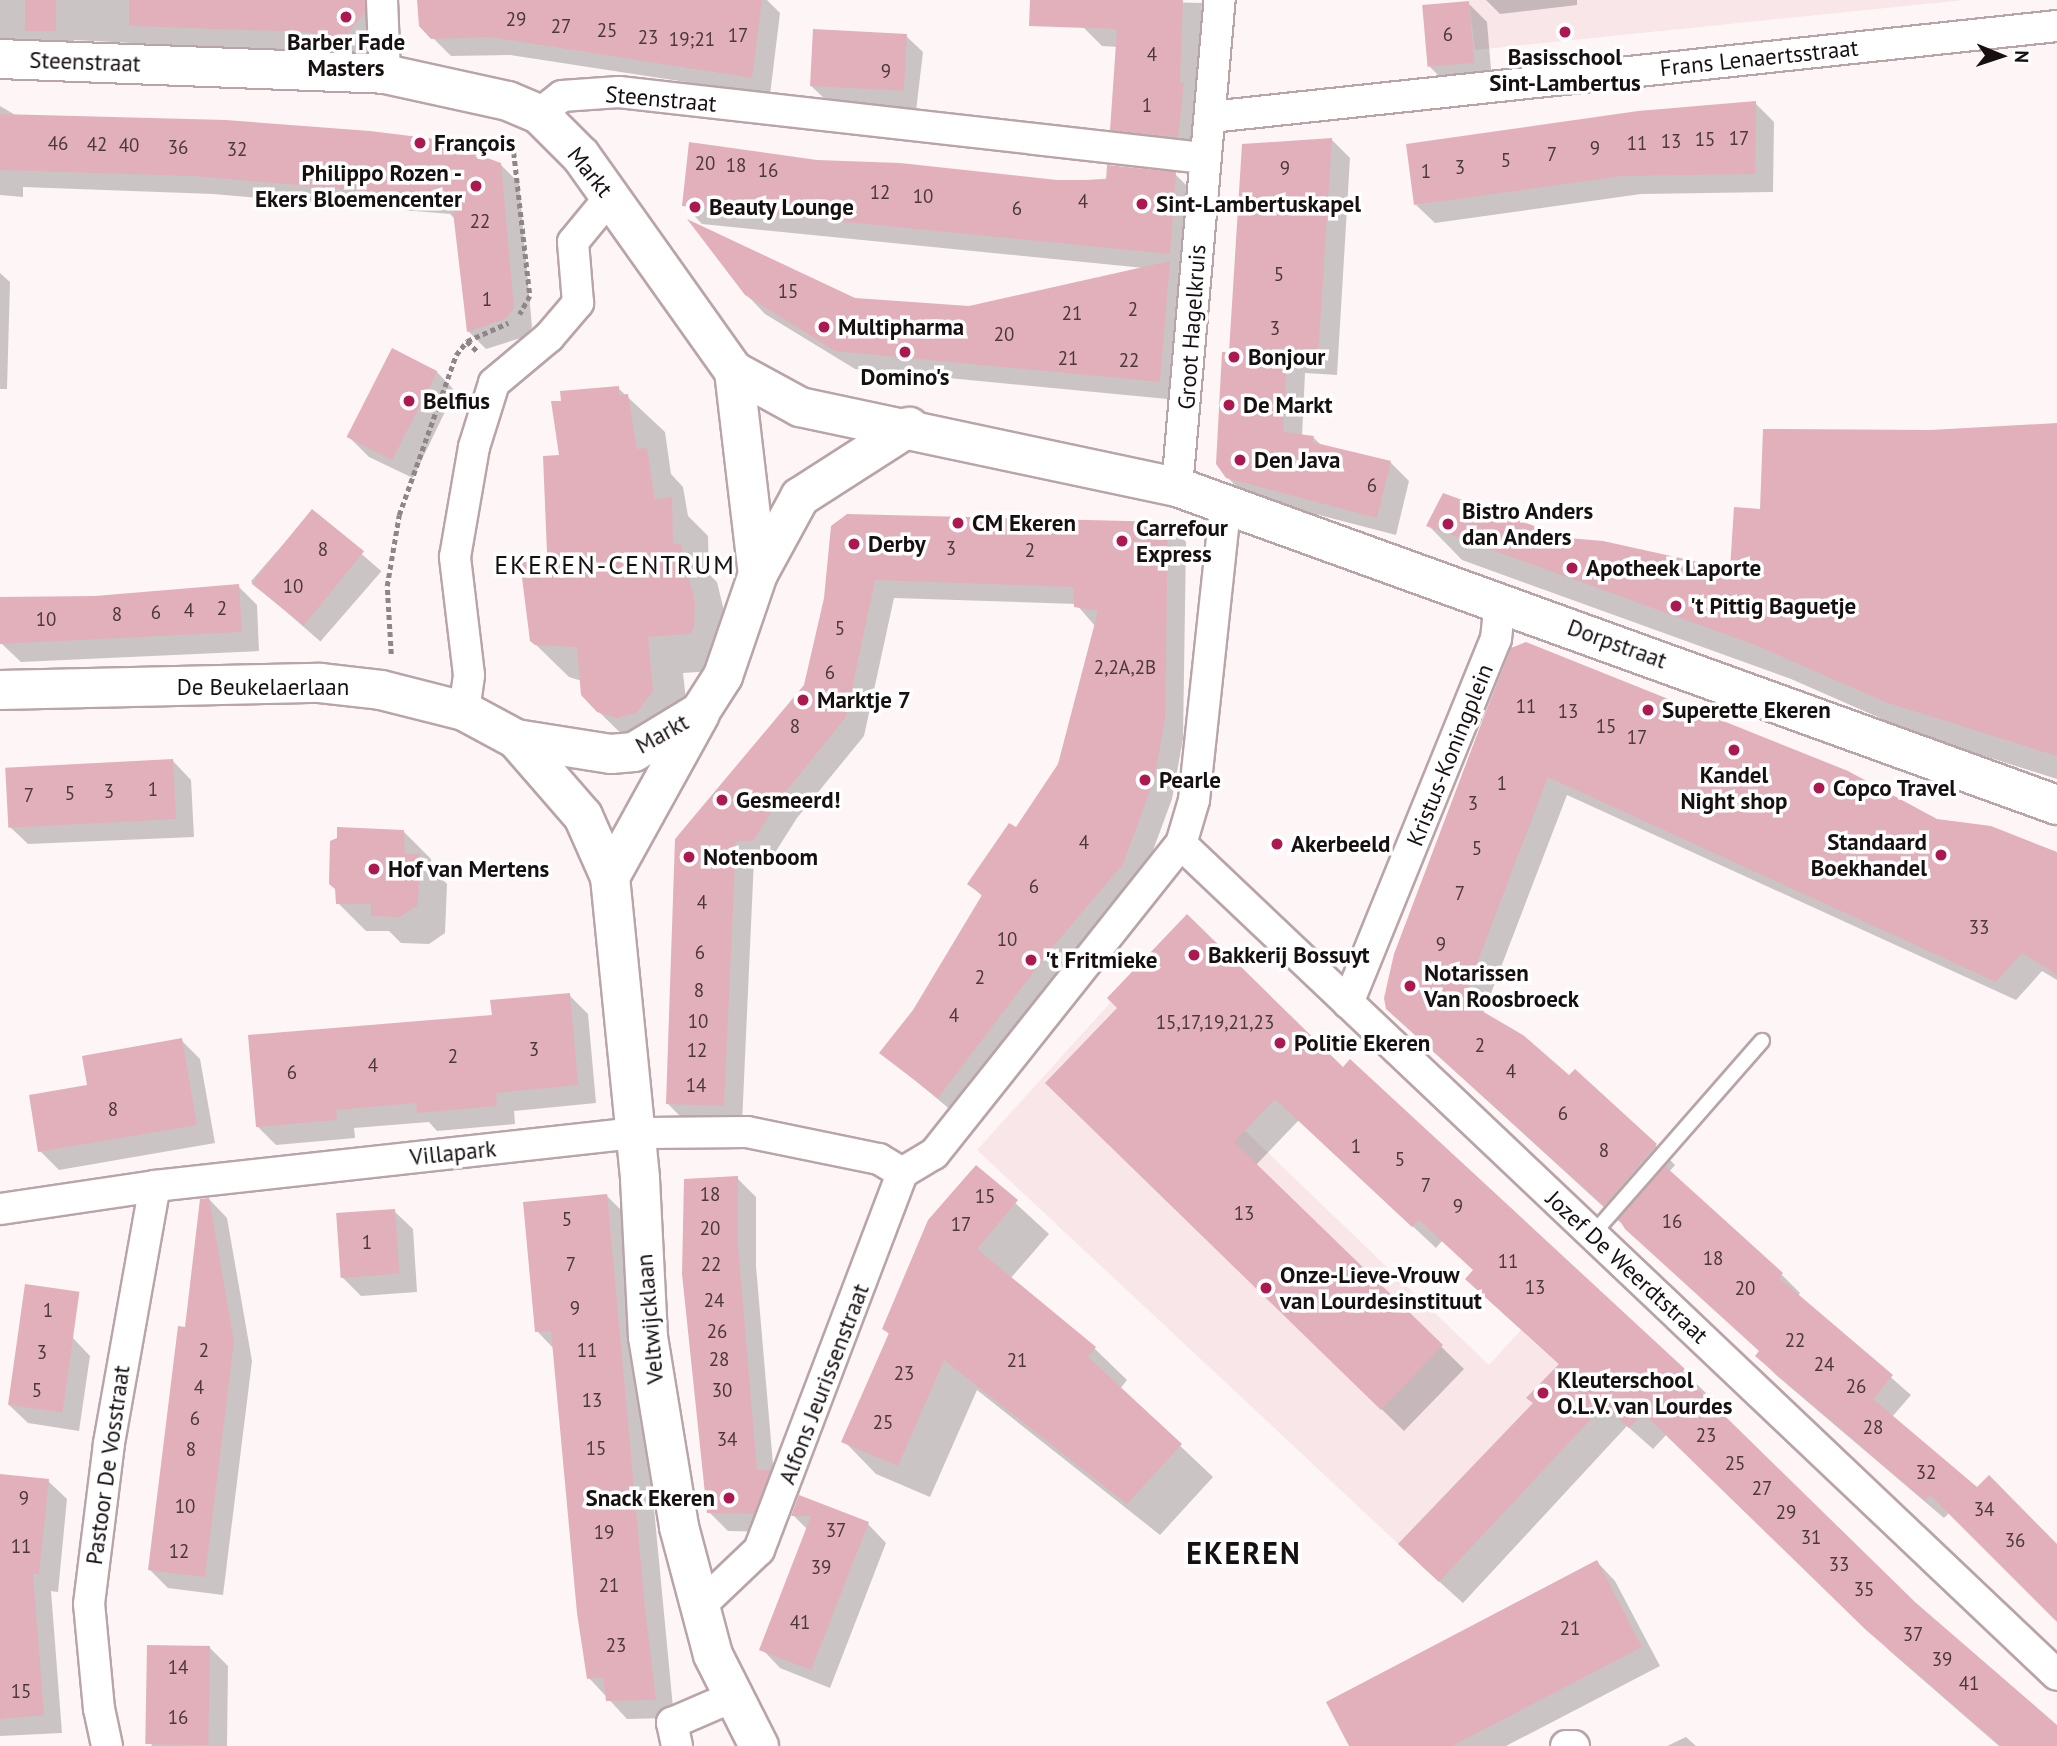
<!DOCTYPE html>
<meta charset="utf-8">
<style>
body{margin:0}
#map{position:relative;width:2057px;height:1746px;overflow:hidden;background:#fef5f7;font-family:"PT Sans",sans-serif}
div>[style]{position:absolute}
[style*='--x']{left:calc(var(--x)*1px);top:calc(var(--y)*1px);width:calc(var(--w)*1px);rotate:calc(var(--a)*1deg)}
.built>*{inset:0;background:#f8e6e9}
.shadow>*{inset:0;background:#0003;transform-origin:0 0}
.building>*{inset:0;background:#e2b0ba;transform-origin:0 0}
.path>*{height:4.5px;margin-top:-2.25px;transform-origin:0;background:repeating-linear-gradient(90deg,#8e8688 0 5px,transparent 0 8.5px)}
.roads{filter:drop-shadow(2px 0 #b9a4a8) drop-shadow(-2px 0 #b9a4a8) drop-shadow(0 2px #b9a4a8) drop-shadow(0 -2px #b9a4a8)}
.lane>*{height:14px;margin:-7px;padding:0 7px;transform-origin:7px;border-radius:7px;background:#fff}
.street>*{height:30px;margin:-15px;padding:0 15px;transform-origin:15px;border-radius:15px;background:#fff}
.secondary>*{height:38px;margin:-19px;padding:0 19px;transform-origin:19px;border-radius:19px;background:#fff}
.dots>*{width:19px;height:19px;translate:-50% -50%;box-sizing:border-box;border:4px solid #fff;border-radius:50%}
span{translate:-50% -50%;white-space:nowrap;text-align:center;line-height:1.15;-webkit-text-stroke:7px #fff;paint-order:stroke}
.number-label{font-size:19px;color:#4a383b}
.number-label span{-webkit-text-stroke-width:0}
.poi-label{font-size:23px;color:#171011;font-weight:700}
.left{translate:0 -50%;text-align:left}
.right{translate:-100% -50%;text-align:right}
.street-label{font-size:23px;color:#171011}
.quarter-label{font-size:26px;color:#171011;letter-spacing:2px}
.district-label{font-size:30px;color:#171011;font-weight:700;letter-spacing:2px}
.north{position:absolute;left:1966px;top:21px;width:70px;height:70px;-webkit-text-stroke:5px #fff;paint-order:stroke;rotate:92deg;font-size:19px;font-weight:700;line-height:28px;text-align:center;color:#171011}
.north::after{content:'';display:block;margin:auto;width:24px;height:32px;background:#171011;clip-path:polygon(50% 0,100% 100%,50% 72%,0 100%)}
</style>
<div id="map">
<div class="built">
<i style="clip-path:polygon(1469px 0,1964px 0,1475px 50px)"></i>
<i style="clip-path:polygon(1111px 1002px,1489px 1365px,1521px 1330px,1615px 1305px,1439px 1582px,977px 1150px)"></i>
</div>
<div class="shadow">
<i style="clip-path:polygon(0 0,374px 0,383px 31px,363px 55px,74px 40px,74px 50px,0 41px)"></i>
<i style="clip-path:polygon(419px 0,767px 0,780px 13px,770px 95px,510px 55px,451px 56px,421px 26px)"></i>
<i style="clip-path:polygon(1084px 0,1202px 3px,1197px 155px,1131px 148px,1112px 129px,1118px 47px,1102px 46px,1083px 27px)"></i>
<i style="clip-path:polygon(1486px 0,1577px 0,1577px 5px,1500px 14px)"></i>
<i style="clip-path:polygon(1468px 3px,1487px 22px,1492px 81px,1449px 86px,1430px 67px)"></i>
<i style="clip-path:polygon(906px 36px,923px 52px,916px 111px,827px 101px,810px 85px)"></i>
<i style="clip-path:polygon(1755px 103px,1774px 122px,1773px 192px,1641px 194px,1435px 223px,1416px 205px)"></i>
<i style="clip-path:polygon(0 106px,17px 116px,500px 164px,519px 183px,532px 327px,524px 337px,486px 349px,468px 331px,456px 220px,450px 214px,213px 194px,23px 187px,23px 197px,0 195px)"></i>
<i style="clip-path:polygon(1331px 139px,1350px 158px,1337px 375px,1305px 373px,1302px 436px,1313px 437px,1322px 446px,1390px 462px,1409px 481px,1396px 535px,1246px 496px,1227px 477px,1231px 354px)"></i>
<i style="clip-path:polygon(817px 162px,1056px 182px,1175px 174px,1194px 193px,1188px 272px,1178px 271px,1188px 281px,1178px 400px,855px 369px,765px 314px,746px 294px,969px 308px,1144px 268px,702px 224px,684px 205px)"></i>
<i style="clip-path:polygon(0 273px,10px 282px,7px 389px,0 389px)"></i>
<i style="clip-path:polygon(437px 372px,455px 391px,413px 478px,369px 457px,350px 438px)"></i>
<i style="clip-path:polygon(618px 388px,665px 432px,671px 474px,683px 487px,688px 516px,708px 536px,709px 574px,717px 582px,731px 639px,727px 670px,683px 673px,689px 728px,636px 748px,598px 711px,582px 681px,569px 677px,531px 640px,529px 563px,549px 555px,561px 457px)"></i>
<i style="clip-path:polygon(2057px 424px,2057px 779px,1921px 736px,1791px 679px,1462px 560px,1428px 525px,1567px 540px,1732px 571px,1762px 511px,1930px 431px)"></i>
<i style="left:312px;top:511px;width:92px;height:93px;rotate:41deg"></i>
<i style="clip-path:polygon(1168px 523px,1186px 542px,1183px 739px,1172px 799px,1141px 883px,958px 1116px,882px 1053px,915px 1011px,983px 897px,969px 883px,1016px 830px,1059px 765px,1095px 626px,1076px 604px,894px 598px,864px 736px,797px 818px,771px 859px,754px 859px,742px 1124px,686px 1122px,667px 1103px,677px 839px,806px 686px,826px 599px,833px 527px)"></i>
<i style="clip-path:polygon(238px 586px,257px 605px,259px 651px,21px 662px,2px 644px,95px 598px)"></i>
<i style="clip-path:polygon(1487px 712px,2057px 853px,2057px 980px,2042px 971px,2016px 1000px,1567px 795px,1483px 1014px,1570px 1078px,1575px 1071px,1656px 1146px,1675px 1165px,1669px 1172px,1782px 1275px,1800px 1293px,1798px 1296px,1911px 1395px,1892px 1417px,1977px 1489px,2057px 1546px,2057px 1619px,1950px 1512px,1944px 1518px,1776px 1375px,1757px 1356px,1761px 1351px,1408px 1028px)"></i>
<i style="clip-path:polygon(173px 761px,191px 780px,194px 837px,28px 844px,9px 826px)"></i>
<i style="clip-path:polygon(403px 831px,431px 859px,432px 869px,447px 884px,445px 933px,429px 944px,401px 943px,389px 931px,366px 931px,338px 903px)"></i>
<i style="clip-path:polygon(569px 995px,588px 1014px,596px 1103px,514px 1111px,515px 1124px,437px 1131px,429px 1122px,354px 1128px,355px 1138px,276px 1145px,257px 1126px,494px 1017px)"></i>
<i style="clip-path:polygon(181px 1040px,200px 1059px,215px 1143px,59px 1170px,40px 1151px,89px 1086px)"></i>
<i style="clip-path:polygon(1350px 1062px,1683px 1371px,1706px 1393px,1703px 1397px,1914px 1603px,2057px 1727px,2057px 1746px,1999px 1746px,1891px 1652px,1667px 1434px,1653px 1449px,1627px 1426px,1463px 1603px,1423px 1567px,1560px 1365px,1490px 1301px,1475px 1271px,1442px 1241px,1436px 1248px,1299px 1120px,1256px 1165px,1464px 1369px,1404px 1431px,1070px 1105px,1343px 1069px)"></i>
<i style="clip-path:polygon(976px 1167px,1049px 1234px,1010px 1279px,1094px 1348px,1127px 1380px,1120px 1389px,1213px 1477px,1160px 1535px,977px 1390px,930px 1497px,876px 1474px,844px 1441px,890px 1335px,884px 1329px)"></i>
<i style="clip-path:polygon(737px 1178px,756px 1197px,756px 1266px,774px 1476px,772px 1532px,728px 1531px,709px 1512px)"></i>
<i style="clip-path:polygon(607px 1196px,626px 1215px,674px 1718px,627px 1719px,589px 1678px,554px 1349px,537px 1331px)"></i>
<i style="clip-path:polygon(209px 1199px,227px 1218px,252px 1361px,223px 1595px,168px 1588px,149px 1569px)"></i>
<i style="clip-path:polygon(394px 1211px,413px 1229px,417px 1292px,361px 1296px,342px 1277px)"></i>
<i style="clip-path:polygon(72px 1337px,90px 1356px,79px 1431px,28px 1423px,9px 1405px)"></i>
<i style="clip-path:polygon(0 1476px,48px 1481px,67px 1499px,58px 1592px,51px 1591px,62px 1733px,0 1736px)"></i>
<i style="clip-path:polygon(800px 1497px,868px 1524px,886px 1543px,830px 1688px,780px 1668px,762px 1649px,808px 1530px,793px 1515px)"></i>
<i style="clip-path:polygon(1597px 1562px,1615px 1581px,1660px 1666px,1506px 1746px,1351px 1746px)"></i>
<i style="clip-path:polygon(209px 1647px,228px 1666px,227px 1746px,151px 1746px)"></i>
<i style="clip-path:polygon(1686px 1737px,1696px 1746px,1667px 1746px)"></i>
</div>
<div class="building">
<i style="left:25px;top:0;width:31px;height:31px"></i>
<i style="clip-path:polygon(129px 0,365px 0,365px 12px,345px 37px,313px 36px,310px 32px,129px 26px)"></i>
<i style="clip-path:polygon(417px 0,762px 0,752px 78px,490px 37px,431px 39px,419px 26px)"></i>
<i style="clip-path:polygon(1030px 0,1183px 0,1180px 83px,1184px 83px,1178px 137px,1110px 130px,1117px 29px,1029px 26px)"></i>
<i style="left:1469px;top:1px;width:62px;height:47px;rotate:85deg"></i>
<i style="left:813px;top:29px;width:94px;height:57px;rotate:3deg"></i>
<i style="clip-path:polygon(1756px 101px,1755px 174px,1622px 176px,1414px 205px,1406px 144px,1638px 111px)"></i>
<i style="clip-path:polygon(0 114px,226px 120px,370px 131px,435px 139px,501px 163px,514px 308px,505px 319px,467px 332px,452px 203px,437px 204px,437px 197px,193px 176px,0 170px)"></i>
<i style="clip-path:polygon(1332px 138px,1318px 357px,1287px 355px,1283px 432px,1314px 436px,1312px 442px,1391px 461px,1377px 518px,1226px 478px,1216px 464px,1222px 352px,1229px 352px,1242px 144px)"></i>
<i style="clip-path:polygon(689px 142px,817px 160px,900px 163px,1057px 180px,1106px 180px,1107px 165px,1176px 172px,1170px 254px,682px 206px)"></i>
<i style="clip-path:polygon(687px 219px,855px 298px,969px 306px,1170px 261px,1160px 382px,835px 351px,745px 295px)"></i>
<i style="left:392px;top:348px;width:51px;height:100px;rotate:27deg"></i>
<i style="clip-path:polygon(619px 386px,619px 395px,628px 394px,637px 449px,647px 448px,655px 500px,672px 497px,673px 544px,681px 544px,695px 603px,694px 628px,690px 634px,648px 637px,653px 691px,636px 713px,617px 718px,597px 712px,581px 695px,577px 647px,535px 645px,530px 641px,520px 562px,527px 562px,526px 554px,547px 553px,543px 456px,559px 455px,551px 401px,561px 401px,560px 391px)"></i>
<i style="clip-path:polygon(2057px 423px,2057px 756px,1885px 702px,1755px 645px,1426px 526px,1443px 493px,1568px 538px,1603px 541px,1730px 569px,1734px 507px,1760px 509px,1763px 429px,1930px 430px)"></i>
<i style="left:312px;top:509px;width:67px;height:96px;rotate:39deg"></i>
<i style="clip-path:polygon(847px 514px,1168px 522px,1165px 720px,1154px 780px,1123px 864px,1051px 949px,938px 1098px,879px 1053px,913px 1010px,982px 895px,967px 884px,1009px 823px,1016px 827px,1058px 764px,1098px 611px,1074px 607px,1073px 587px,875px 580px,846px 717px,779px 800px,753px 841px,736px 841px,724px 1106px,666px 1104px,675px 839px,804px 685px,824px 598px,831px 526px)"></i>
<i style="clip-path:polygon(239px 584px,242px 632px,0 644px,0 597px,95px 596px)"></i>
<i style="clip-path:polygon(1526px 642px,1848px 771px,1937px 819px,1991px 826px,2057px 852px,2057px 975px,2022px 953px,1996px 982px,1548px 777px,1463px 1000px,1523px 1035px,1569px 1075px,1575px 1069px,1657px 1144px,1604px 1206px,1386px 1009px,1384px 998px,1394px 954px,1486px 711px,1511px 648px)"></i>
<i style="left:173px;top:759px;width:60px;height:168px;rotate:87deg"></i>
<i style="clip-path:polygon(337px 827px,404px 830px,405px 854px,420px 854px,418px 905px,400px 917px,371px 916px,371px 904px,336px 904px,335px 889px,329px 884px,330px 841px,337px 838px)"></i>
<i style="clip-path:polygon(1187px 914px,1343px 1067px,1350px 1059px,1685px 1369px,1681px 1373px,1915px 1602px,2057px 1725px,2057px 1746px,2001px 1746px,1866px 1630px,1643px 1413px,1629px 1428px,1604px 1405px,1439px 1582px,1398px 1544px,1533px 1403px,1526px 1398px,1559px 1364px,1465px 1279px,1473px 1270px,1419px 1220px,1412px 1227px,1275px 1099px,1234px 1142px,1443px 1345px,1381px 1410px,1045px 1083px,1117px 1008px,1107px 998px)"></i>
<i style="clip-path:polygon(570px 993px,578px 1085px,496px 1093px,497px 1106px,417px 1113px,416px 1103px,336px 1110px,337px 1120px,256px 1127px,248px 1035px,492px 1015px,490px 1000px)"></i>
<i style="clip-path:polygon(182px 1038px,197px 1125px,38px 1152px,29px 1095px,87px 1085px,82px 1056px)"></i>
<i style="clip-path:polygon(976px 1165px,1018px 1200px,977px 1249px,1096px 1347px,1088px 1357px,1182px 1444px,1127px 1504px,944px 1360px,898px 1466px,841px 1442px,889px 1333px,882px 1329px,928px 1220px)"></i>
<i style="clip-path:polygon(1665px 1166px,1783px 1273px,1779px 1278px,1893px 1375px,1873px 1399px,1977px 1487px,1989px 1475px,2057px 1544px,2057px 1622px,1930px 1495px,1925px 1501px,1755px 1356px,1759px 1351px,1625px 1229px,1619px 1219px)"></i>
<i style="clip-path:polygon(738px 1176px,738px 1246px,757px 1470px,771px 1470px,754px 1514px,707px 1513px,682px 1274px,684px 1179px)"></i>
<i style="clip-path:polygon(607px 1194px,645px 1608px,656px 1700px,606px 1701px,603px 1677px,587px 1679px,577px 1613px,551px 1331px,535px 1332px,523px 1202px)"></i>
<i style="clip-path:polygon(209px 1198px,234px 1341px,205px 1577px,148px 1570px,178px 1326px,185px 1327px,200px 1199px)"></i>
<i style="left:395px;top:1209px;width:65px;height:59px;rotate:86deg"></i>
<i style="left:25px;top:1284px;width:55px;height:122px;rotate:8deg"></i>
<i style="clip-path:polygon(0 1474px,49px 1479px,39px 1574px,33px 1574px,44px 1715px,0 1719px)"></i>
<i style="clip-path:polygon(799px 1495px,869px 1522px,811px 1670px,759px 1650px,811px 1516px,791px 1516px)"></i>
<i style="clip-path:polygon(1597px 1560px,1642px 1647px,1452px 1746px,1349px 1746px,1326px 1702px)"></i>
<i style="left:147px;top:1645px;width:63px;height:99px;rotate:1deg"></i>
</div>
<div class="path">
<i style="--x:513;--y:144;--w:153;--a:83.6"></i>
<i style="--x:530;--y:296;--w:21;--a:119"></i>
<i style="--x:467;--y:341;--w:17;--a:45"></i>
<i style="--x:391;--y:654;--w:68;--a:-93.4"></i>
<i style="--x:387;--y:586;--w:72;--a:-80.4"></i>
<i style="--x:399;--y:515;--w:170;--a:-70.4"></i>
<i style="--x:456;--y:355;--w:18;--a:-52"></i>
<i style="--x:467;--y:341;--w:45;--a:-23.7"></i>
</div>
<div class="roads">
<div class="lane">
<i style="--x:1592;--y:1235;--w:258;--a:-48.8"></i>
</div>
<div class="street">
<i style="--x:382;--y:0;--w:74;--a:87.7"></i>
<i style="--x:539;--y:114;--w:29;--a:-38"></i>
<i style="--x:562;--y:96;--w:57;--a:-4"></i>
<i style="--x:619;--y:92;--w:589;--a:6.44"></i>
<i style="--x:1211;--y:117;--w:851;--a:-6.14"></i>
<i style="--x:1177;--y:487;--w:489;--a:-85"></i>
<i style="--x:464;--y:711;--w:36;--a:-82"></i>
<i style="--x:469;--y:675;--w:119;--a:-96.8"></i>
<i style="--x:455;--y:557;--w:112;--a:-80.2"></i>
<i style="--x:474;--y:447;--w:67;--a:-72.6"></i>
<i style="--x:494;--y:383;--w:72;--a:-39.9"></i>
<i style="--x:549;--y:337;--w:45;--a:-49.5"></i>
<i style="--x:578;--y:303;--w:61;--a:-94.7"></i>
<i style="--x:573;--y:242;--w:58;--a:-50.6"></i>
<i style="--x:1181;--y:844;--w:1207;--a:43.49"></i>
<i style="--x:1348;--y:1003;--w:393;--a:-67.9"></i>
<i style="--x:1496;--y:639;--w:39;--a:-84"></i>
<i style="--x:0;--y:1209;--w:157;--a:-8.4"></i>
<i style="--x:155;--y:1186;--w:484;--a:-6.3"></i>
<i style="--x:636;--y:1133;--w:111;--a:-0.5"></i>
<i style="--x:747;--y:1132;--w:135;--a:11.6"></i>
<i style="--x:879;--y:1159;--w:27;--a:31"></i>
<i style="--x:698;--y:1608;--w:84;--a:-43.6"></i>
<i style="--x:759;--y:1550;--w:403;--a:-69.2"></i>
<i style="--x:902;--y:1173;--w:37;--a:-31"></i>
<i style="--x:934;--y:1154;--w:396;--a:-51.5"></i>
<i style="--x:1181;--y:844;--w:46;--a:-73.5"></i>
<i style="--x:1194;--y:800;--w:299;--a:-83.9"></i>
<i style="--x:107;--y:1746;--w:38;--a:-102"></i>
<i style="--x:99;--y:1709;--w:105;--a:-95.4"></i>
<i style="--x:89;--y:1604;--w:162;--a:-82.9"></i>
<i style="--x:109;--y:1443;--w:261;--a:-79.9"></i>
<i style="--x:677;--y:1746;--w:24;--a:-102"></i>
<i style="--x:672;--y:1723;--w:65;--a:-23.4"></i>
<i style="--x:1566;--y:1746;--w:8;--a:0"></i>
</div>
<div class="secondary">
<i style="--x:0;--y:59;--w:385;--a:2.2"></i>
<i style="--x:385;--y:74;--w:126;--a:12.4"></i>
<i style="--x:508;--y:101;--w:34;--a:23"></i>
<i style="--x:539;--y:114;--w:59;--a:45"></i>
<i style="--x:581;--y:156;--w:264;--a:54.6"></i>
<i style="--x:734;--y:371;--w:75;--a:28.6"></i>
<i style="--x:800;--y:407;--w:385;--a:12"></i>
<i style="--x:1177;--y:487;--w:936;--a:19.87"></i>
<i style="--x:734;--y:371;--w:204;--a:83.3"></i>
<i style="--x:0;--y:690;--w:320;--a:-1.3"></i>
<i style="--x:320;--y:683;--w:61;--a:6.5"></i>
<i style="--x:381;--y:690;--w:86;--a:14.2"></i>
<i style="--x:464;--y:711;--w:59;--a:28.3"></i>
<i style="--x:516;--y:739;--w:96;--a:9"></i>
<i style="--x:611;--y:754;--w:23;--a:-5"></i>
<i style="--x:634;--y:752;--w:77;--a:-31.2"></i>
<i style="--x:700;--y:712;--w:43;--a:-57.4"></i>
<i style="--x:723;--y:676;--w:108;--a:-71.1"></i>
<i style="--x:758;--y:574;--w:88;--a:-61.4"></i>
<i style="--x:800;--y:497;--w:130;--a:-32.7"></i>
<i style="--x:516;--y:739;--w:102;--a:49"></i>
<i style="--x:583;--y:816;--w:67;--a:66.1"></i>
<i style="--x:610;--y:877;--w:303;--a:84.3"></i>
<i style="--x:640;--y:1179;--w:158;--a:87.1"></i>
<i style="--x:648;--y:1337;--w:193;--a:80.7"></i>
<i style="--x:679;--y:1527;--w:132;--a:75.1"></i>
<i style="--x:713;--y:1655;--w:102;--a:63.2"></i>
<i style="--x:610;--y:877;--w:186;--a:-61.1"></i>
</div>
</div>
<div class="dots">
<i style="left:346px;top:17px;background:#ab1950"></i>
<i style="left:1565px;top:32px;background:#ab1950"></i>
<i style="left:420px;top:143px;background:#ab1950"></i>
<i style="left:476px;top:186px;background:#ab1950"></i>
<i style="left:1142px;top:204px;background:#ab1950"></i>
<i style="left:695px;top:207px;background:#ab1950"></i>
<i style="left:824px;top:327px;background:#ab1950"></i>
<i style="left:905px;top:352px;background:#ab1950"></i>
<i style="left:1234px;top:357px;background:#ab1950"></i>
<i style="left:409px;top:401px;background:#ab1950"></i>
<i style="left:1229px;top:405px;background:#ab1950"></i>
<i style="left:1240px;top:460px;background:#ab1950"></i>
<i style="left:958px;top:523px;background:#ab1950"></i>
<i style="left:1448px;top:524px;background:#ab1950"></i>
<i style="left:1122px;top:541px;background:#ab1950"></i>
<i style="left:854px;top:544px;background:#ab1950"></i>
<i style="left:1572px;top:568px;background:#ab1950"></i>
<i style="left:1676px;top:606px;background:#ab1950"></i>
<i style="left:803px;top:700px;background:#ab1950"></i>
<i style="left:1648px;top:710px;background:#ab1950"></i>
<i style="left:1734px;top:750px;background:#ab1950"></i>
<i style="left:1145px;top:780px;background:#ab1950"></i>
<i style="left:1819px;top:788px;background:#ab1950"></i>
<i style="left:722px;top:800px;background:#ab1950"></i>
<i style="left:1277px;top:844px;background:#ab1950"></i>
<i style="left:1941px;top:855px;background:#ab1950"></i>
<i style="left:689px;top:857px;background:#ab1950"></i>
<i style="left:374px;top:869px;background:#ab1950"></i>
<i style="left:1194px;top:955px;background:#ab1950"></i>
<i style="left:1031px;top:960px;background:#ab1950"></i>
<i style="left:1410px;top:986px;background:#ab1950"></i>
<i style="left:1280px;top:1043px;background:#ab1950"></i>
<i style="left:1266px;top:1288px;background:#ab1950"></i>
<i style="left:1543px;top:1393px;background:#ab1950"></i>
<i style="left:729px;top:1498px;background:#ab1950"></i>
</div>
<div class="number-label">
<span style="left:516px;top:20px">29</span>
<span style="left:561px;top:27px">27</span>
<span style="left:607px;top:31px">25</span>
<span style="left:1448px;top:35px">6</span>
<span style="left:738px;top:36px">17</span>
<span style="left:648px;top:38px">23</span>
<span style="left:692px;top:40px">19;21</span>
<span style="left:1152px;top:55px">4</span>
<span style="left:886px;top:72px">9</span>
<span style="left:1147px;top:106px">1</span>
<span style="left:1739px;top:139px">17</span>
<span style="left:1705px;top:140px">15</span>
<span style="left:1671px;top:142px">13</span>
<span style="left:58px;top:144px">46</span>
<span style="left:1637px;top:144px">11</span>
<span style="left:97px;top:145px">42</span>
<span style="left:129px;top:146px">40</span>
<span style="left:178px;top:148px">36</span>
<span style="left:1595px;top:149px">9</span>
<span style="left:237px;top:150px">32</span>
<span style="left:1552px;top:155px">7</span>
<span style="left:1506px;top:161px">5</span>
<span style="left:705px;top:164px">20</span>
<span style="left:736px;top:166px">18</span>
<span style="left:1460px;top:168px">3</span>
<span style="left:1285px;top:169px">9</span>
<span style="left:768px;top:171px">16</span>
<span style="left:1426px;top:172px">1</span>
<span style="left:880px;top:193px">12</span>
<span style="left:923px;top:197px">10</span>
<span style="left:1083px;top:202px">4</span>
<span style="left:1017px;top:209px">6</span>
<span style="left:480px;top:222px">22</span>
<span style="left:1279px;top:275px">5</span>
<span style="left:788px;top:292px">15</span>
<span style="left:487px;top:300px">1</span>
<span style="left:1133px;top:310px">2</span>
<span style="left:1072px;top:314px">21</span>
<span style="left:1275px;top:329px">3</span>
<span style="left:1004px;top:335px">20</span>
<span style="left:1068px;top:359px">21</span>
<span style="left:1129px;top:361px">22</span>
<span style="left:1372px;top:486px">6</span>
<span style="left:951px;top:549px">3</span>
<span style="left:323px;top:550px">8</span>
<span style="left:1030px;top:551px">2</span>
<span style="left:293px;top:587px">10</span>
<span style="left:222px;top:609px">2</span>
<span style="left:189px;top:611px">4</span>
<span style="left:156px;top:613px">6</span>
<span style="left:117px;top:615px">8</span>
<span style="left:46px;top:620px">10</span>
<span style="left:840px;top:629px">5</span>
<span style="left:1125px;top:668px">2,2A,2B</span>
<span style="left:830px;top:673px">6</span>
<span style="left:1526px;top:707px">11</span>
<span style="left:1568px;top:712px">13</span>
<span style="left:795px;top:727px">8</span>
<span style="left:1606px;top:727px">15</span>
<span style="left:1637px;top:738px">17</span>
<span style="left:1502px;top:784px">1</span>
<span style="left:153px;top:790px">1</span>
<span style="left:109px;top:792px">3</span>
<span style="left:70px;top:794px">5</span>
<span style="left:29px;top:796px">7</span>
<span style="left:1473px;top:804px">3</span>
<span style="left:1084px;top:843px">4</span>
<span style="left:1477px;top:849px">5</span>
<span style="left:1034px;top:887px">6</span>
<span style="left:1460px;top:894px">7</span>
<span style="left:702px;top:903px">4</span>
<span style="left:1979px;top:928px">33</span>
<span style="left:1007px;top:940px">10</span>
<span style="left:1441px;top:945px">9</span>
<span style="left:700px;top:953px">6</span>
<span style="left:980px;top:978px">2</span>
<span style="left:699px;top:991px">8</span>
<span style="left:954px;top:1016px">4</span>
<span style="left:698px;top:1022px">10</span>
<span style="left:1215px;top:1023px">15,17,19,21,23</span>
<span style="left:1480px;top:1046px">2</span>
<span style="left:534px;top:1050px">3</span>
<span style="left:697px;top:1051px">12</span>
<span style="left:453px;top:1057px">2</span>
<span style="left:373px;top:1066px">4</span>
<span style="left:1511px;top:1072px">4</span>
<span style="left:292px;top:1073px">6</span>
<span style="left:696px;top:1086px">14</span>
<span style="left:113px;top:1110px">8</span>
<span style="left:1563px;top:1114px">6</span>
<span style="left:1356px;top:1147px">1</span>
<span style="left:1604px;top:1151px">8</span>
<span style="left:1400px;top:1160px">5</span>
<span style="left:1426px;top:1186px">7</span>
<span style="left:710px;top:1195px">18</span>
<span style="left:985px;top:1197px">15</span>
<span style="left:1458px;top:1207px">9</span>
<span style="left:1244px;top:1214px">13</span>
<span style="left:567px;top:1220px">5</span>
<span style="left:1672px;top:1222px">16</span>
<span style="left:961px;top:1225px">17</span>
<span style="left:710px;top:1229px">20</span>
<span style="left:367px;top:1243px">1</span>
<span style="left:1713px;top:1259px">18</span>
<span style="left:1508px;top:1262px">11</span>
<span style="left:571px;top:1265px">7</span>
<span style="left:711px;top:1265px">22</span>
<span style="left:1535px;top:1288px">13</span>
<span style="left:1745px;top:1289px">20</span>
<span style="left:714px;top:1301px">24</span>
<span style="left:575px;top:1309px">9</span>
<span style="left:48px;top:1311px">1</span>
<span style="left:717px;top:1332px">26</span>
<span style="left:1795px;top:1341px">22</span>
<span style="left:204px;top:1351px">2</span>
<span style="left:587px;top:1351px">11</span>
<span style="left:42px;top:1353px">3</span>
<span style="left:719px;top:1360px">28</span>
<span style="left:1017px;top:1361px">21</span>
<span style="left:1824px;top:1365px">24</span>
<span style="left:904px;top:1374px">23</span>
<span style="left:1856px;top:1387px">26</span>
<span style="left:199px;top:1388px">4</span>
<span style="left:37px;top:1391px">5</span>
<span style="left:722px;top:1391px">30</span>
<span style="left:592px;top:1401px">13</span>
<span style="left:195px;top:1419px">6</span>
<span style="left:883px;top:1423px">25</span>
<span style="left:1873px;top:1428px">28</span>
<span style="left:1706px;top:1436px">23</span>
<span style="left:727px;top:1440px">34</span>
<span style="left:596px;top:1449px">15</span>
<span style="left:191px;top:1450px">8</span>
<span style="left:1735px;top:1464px">25</span>
<span style="left:1926px;top:1473px">32</span>
<span style="left:1762px;top:1489px">27</span>
<span style="left:24px;top:1499px">9</span>
<span style="left:185px;top:1507px">10</span>
<span style="left:1984px;top:1510px">34</span>
<span style="left:1786px;top:1513px">29</span>
<span style="left:836px;top:1531px">37</span>
<span style="left:604px;top:1533px">19</span>
<span style="left:1811px;top:1538px">31</span>
<span style="left:2015px;top:1541px">36</span>
<span style="left:21px;top:1547px">11</span>
<span style="left:179px;top:1552px">12</span>
<span style="left:1839px;top:1565px">33</span>
<span style="left:821px;top:1568px">39</span>
<span style="left:609px;top:1586px">21</span>
<span style="left:1864px;top:1590px">35</span>
<span style="left:800px;top:1623px">41</span>
<span style="left:1570px;top:1629px">21</span>
<span style="left:1913px;top:1635px">37</span>
<span style="left:616px;top:1646px">23</span>
<span style="left:1942px;top:1660px">39</span>
<span style="left:178px;top:1668px">14</span>
<span style="left:1969px;top:1684px">41</span>
<span style="left:21px;top:1692px">15</span>
<span style="left:178px;top:1718px">16</span>
</div>
<div class="poi-label">
<span style="left:346px;top:55px">Barber Fade<br>Masters</span>
<span style="left:1565px;top:70px">Basisschool<br>Sint-Lambertus</span>
<span class="left" style="left:434px;top:143px">François</span>
<span class="right" style="left:462px;top:186px">Philippo Rozen -<br>Ekers Bloemencenter</span>
<span class="left" style="left:1156px;top:204px">Sint-Lambertuskapel</span>
<span class="left" style="left:709px;top:207px">Beauty Lounge</span>
<span class="left" style="left:838px;top:327px">Multipharma</span>
<span class="left" style="left:1248px;top:357px">Bonjour</span>
<span style="left:905px;top:377px">Domino's</span>
<span class="left" style="left:423px;top:401px">Belfius</span>
<span class="left" style="left:1243px;top:405px">De Markt</span>
<span class="left" style="left:1254px;top:460px">Den Java</span>
<span class="left" style="left:1462px;top:524px">Bistro Anders<br>dan Anders</span>
<span class="left" style="left:972px;top:523px">CM Ekeren</span>
<span class="left" style="left:1136px;top:541px">Carrefour<br>Express</span>
<span class="left" style="left:868px;top:544px">Derby</span>
<span class="left" style="left:1586px;top:568px">Apotheek Laporte</span>
<span class="left" style="left:1690px;top:606px">'t Pittig Baguetje</span>
<span class="left" style="left:817px;top:700px">Marktje 7</span>
<span class="left" style="left:1662px;top:710px">Superette Ekeren</span>
<span style="left:1734px;top:788px">Kandel<br>Night shop</span>
<span class="left" style="left:1159px;top:780px">Pearle</span>
<span class="left" style="left:1833px;top:788px">Copco Travel</span>
<span class="left" style="left:736px;top:800px">Gesmeerd!</span>
<span class="right" style="left:1927px;top:855px">Standaard<br>Boekhandel</span>
<span class="left" style="left:1291px;top:844px">Akerbeeld</span>
<span class="left" style="left:703px;top:857px">Notenboom</span>
<span class="left" style="left:388px;top:869px">Hof van Mertens</span>
<span class="left" style="left:1208px;top:955px">Bakkerij Bossuyt</span>
<span class="left" style="left:1045px;top:960px">'t Fritmieke</span>
<span class="left" style="left:1424px;top:986px">Notarissen<br>Van Roosbroeck</span>
<span class="left" style="left:1294px;top:1043px">Politie Ekeren</span>
<span class="left" style="left:1280px;top:1288px">Onze-Lieve-Vrouw<br>van Lourdesinstituut</span>
<span class="left" style="left:1557px;top:1393px">Kleuterschool<br>O.L.V. van Lourdes</span>
<span class="right" style="left:715px;top:1498px">Snack Ekeren</span>
</div>
<div class="street-label">
<span style="left:1759px;top:58px;rotate:-6deg">Frans Lenaertsstraat</span>
<span style="left:85px;top:62px;rotate:2deg">Steenstraat</span>
<span style="left:661px;top:99px;rotate:5deg">Steenstraat</span>
<span style="left:590px;top:172px;rotate:51deg">Markt</span>
<span style="left:1192px;top:327px;rotate:-86deg">Groot Hagelkruis</span>
<span style="left:1617px;top:644px;rotate:20deg">Dorpstraat</span>
<span style="left:263px;top:687px">De Beukelaerlaan</span>
<span style="left:662px;top:734px;rotate:-29deg">Markt</span>
<span style="left:1450px;top:755px;rotate:-68deg">Kristus-Koningplein</span>
<span style="left:453px;top:1153px;rotate:-6deg">Villapark</span>
<span style="left:1627px;top:1267px;rotate:43deg">Jozef De Weerdtstraat</span>
<span style="left:650px;top:1319px;rotate:-95deg">Veltwijcklaan</span>
<span style="left:824px;top:1384px;rotate:-69deg">Alfons Jeurissenstraat</span>
<span style="left:108px;top:1465px;rotate:-82deg">Pastoor De Vosstraat</span>
</div>
<div class="quarter-label">
<span style="left:615px;top:565px">EKEREN-CENTRUM</span>
</div>
<div class="district-label">
<span style="left:1244px;top:1553px">EKEREN</span>
</div>
<div class="north">N</div>
</div>
